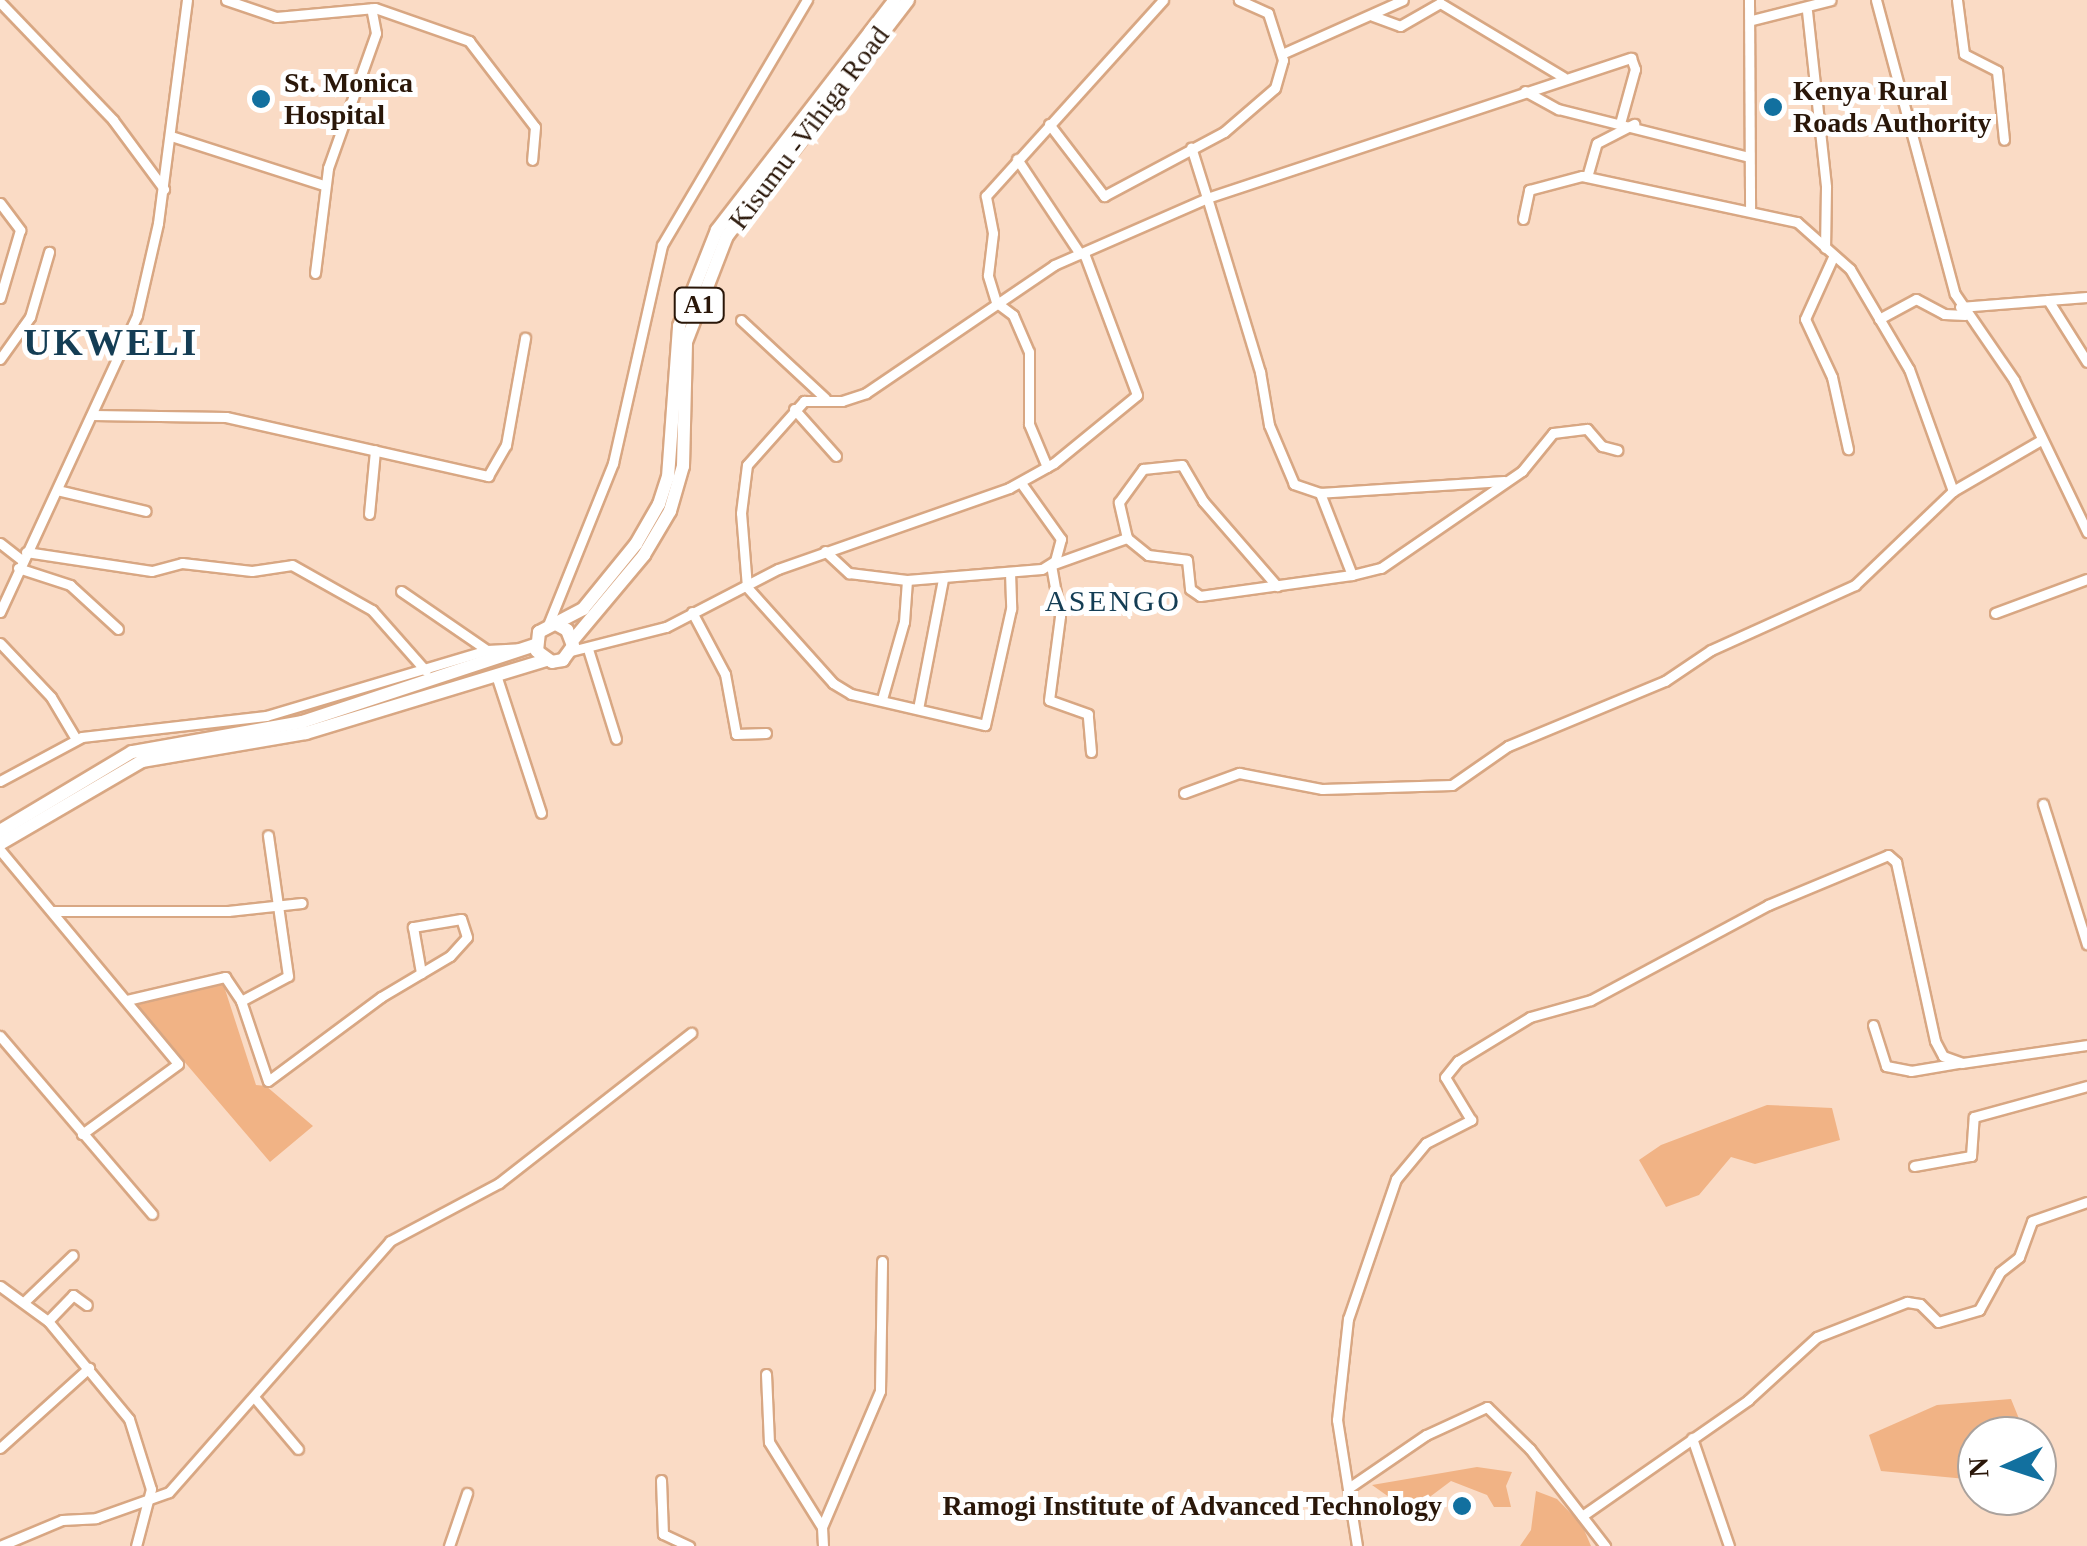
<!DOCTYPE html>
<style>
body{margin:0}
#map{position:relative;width:2087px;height:1546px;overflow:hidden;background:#fadbc5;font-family:"Times New Roman",serif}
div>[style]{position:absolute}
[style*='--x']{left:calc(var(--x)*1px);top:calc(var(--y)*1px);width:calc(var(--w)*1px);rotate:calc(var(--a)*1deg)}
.green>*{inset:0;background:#f1b385}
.roads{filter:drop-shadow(2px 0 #d8a783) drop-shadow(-2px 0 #d8a783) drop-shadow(0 2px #d8a783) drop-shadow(0 -2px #d8a783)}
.minor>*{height:9px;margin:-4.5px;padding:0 4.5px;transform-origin:4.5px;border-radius:4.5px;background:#fff}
.highway>*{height:12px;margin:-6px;padding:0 6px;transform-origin:6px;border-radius:6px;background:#fff}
.dots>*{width:28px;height:28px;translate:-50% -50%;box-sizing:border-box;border:5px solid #fff;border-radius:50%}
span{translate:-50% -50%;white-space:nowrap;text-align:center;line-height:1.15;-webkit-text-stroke:10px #fff;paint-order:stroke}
.shield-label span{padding:2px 8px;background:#fff;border:2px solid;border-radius:8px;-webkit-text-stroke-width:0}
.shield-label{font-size:25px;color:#2a1709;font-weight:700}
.poi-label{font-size:28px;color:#2a1709;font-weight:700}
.left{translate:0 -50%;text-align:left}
.right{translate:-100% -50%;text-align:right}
.street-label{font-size:28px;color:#2a1709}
.neighbourhood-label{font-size:30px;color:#143d54;letter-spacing:2.5px}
.district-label{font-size:38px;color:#143d54;font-weight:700;letter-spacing:2.5px}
.north{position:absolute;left:1957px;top:1416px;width:100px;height:100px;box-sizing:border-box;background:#fff;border:2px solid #aaa29d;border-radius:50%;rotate:267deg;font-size:28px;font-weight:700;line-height:40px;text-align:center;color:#2a1709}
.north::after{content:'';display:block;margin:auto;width:35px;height:45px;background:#12709f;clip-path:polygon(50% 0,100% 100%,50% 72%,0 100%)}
</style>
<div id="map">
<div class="green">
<i style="clip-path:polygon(222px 980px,256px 1085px,266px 1086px,313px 1126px,270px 1162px,135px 1004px)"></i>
<i style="clip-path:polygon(1767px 1105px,1832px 1108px,1840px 1140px,1755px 1164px,1731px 1157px,1699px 1195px,1666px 1207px,1639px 1160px,1661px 1145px)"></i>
<i style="clip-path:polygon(2011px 1399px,2026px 1436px,1977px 1436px,1977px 1480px,1881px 1471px,1869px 1435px,1937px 1405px)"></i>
<i style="clip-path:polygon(1477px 1467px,1512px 1472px,1506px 1486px,1511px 1507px,1494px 1507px,1487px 1495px,1451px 1481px,1419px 1505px,1399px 1504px,1372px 1485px)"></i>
<i style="clip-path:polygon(1536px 1491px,1557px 1499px,1582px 1525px,1591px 1546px,1520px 1546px,1531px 1530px)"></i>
</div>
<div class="roads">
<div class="minor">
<i style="--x:226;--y:0;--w:53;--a:18.8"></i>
<i style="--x:276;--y:17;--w:99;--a:-5.2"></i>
<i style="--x:375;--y:8;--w:100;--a:19.3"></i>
<i style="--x:469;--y:41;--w:108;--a:52.5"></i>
<i style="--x:535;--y:127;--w:33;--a:95"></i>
<i style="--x:1749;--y:0;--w:210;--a:89.7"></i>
<i style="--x:1876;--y:0;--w:304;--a:75"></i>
<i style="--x:1955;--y:294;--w:104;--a:55.5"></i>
<i style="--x:2014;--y:380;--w:169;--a:64.3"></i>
<i style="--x:1957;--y:0;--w:54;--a:82.6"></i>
<i style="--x:1964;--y:54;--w:37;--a:27"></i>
<i style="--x:1997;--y:71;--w:69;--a:84.2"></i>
<i style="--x:0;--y:2;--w:163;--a:46.2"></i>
<i style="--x:113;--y:120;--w:86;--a:53.5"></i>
<i style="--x:1807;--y:11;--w:177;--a:83.8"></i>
<i style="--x:1826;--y:187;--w:61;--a:90.9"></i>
<i style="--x:1373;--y:16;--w:29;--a:20"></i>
<i style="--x:1400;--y:26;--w:46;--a:-29.9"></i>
<i style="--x:1440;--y:3;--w:144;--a:31"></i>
<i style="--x:1752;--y:20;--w:81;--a:-14.2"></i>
<i style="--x:1284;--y:53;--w:130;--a:-24"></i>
<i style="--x:1525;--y:91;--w:38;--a:29"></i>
<i style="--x:1558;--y:109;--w:197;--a:14.1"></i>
<i style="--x:1049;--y:124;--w:91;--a:52.6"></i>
<i style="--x:1104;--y:196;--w:136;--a:-28.1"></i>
<i style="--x:1224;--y:132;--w:67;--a:-40.8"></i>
<i style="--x:1275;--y:88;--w:29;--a:-74"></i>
<i style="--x:1283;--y:60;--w:49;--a:-107.7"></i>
<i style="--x:1268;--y:13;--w:32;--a:-156"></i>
<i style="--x:171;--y:136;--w:161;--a:17.8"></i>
<i style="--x:1017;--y:159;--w:114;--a:56.4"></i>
<i style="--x:1587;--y:177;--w:35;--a:-74"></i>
<i style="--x:1597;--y:143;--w:42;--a:-27.2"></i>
<i style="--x:0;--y:203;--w:34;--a:53"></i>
<i style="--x:20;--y:230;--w:71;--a:106.4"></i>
<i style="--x:1523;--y:219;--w:30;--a:-78"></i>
<i style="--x:1529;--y:190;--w:55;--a:-14.8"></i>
<i style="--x:1582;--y:176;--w:220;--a:12.1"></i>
<i style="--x:1797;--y:222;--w:71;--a:41.6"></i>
<i style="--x:1850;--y:269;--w:116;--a:59.5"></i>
<i style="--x:1909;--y:369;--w:130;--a:70.2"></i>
<i style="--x:1833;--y:257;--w:68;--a:114.3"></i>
<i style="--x:1805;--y:319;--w:64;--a:65"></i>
<i style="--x:1832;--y:377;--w:74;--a:77.5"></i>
<i style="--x:315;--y:273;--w:106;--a:-82.9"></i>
<i style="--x:328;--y:168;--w:143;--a:-70.4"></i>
<i style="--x:376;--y:33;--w:25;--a:-101"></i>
<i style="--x:2048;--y:300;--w:73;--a:57.8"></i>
<i style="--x:1960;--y:307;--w:127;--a:-4.5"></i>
<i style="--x:1879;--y:319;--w:42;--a:-28.4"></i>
<i style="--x:1916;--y:299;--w:32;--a:28"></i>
<i style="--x:1944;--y:314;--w:21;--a:3"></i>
<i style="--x:741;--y:320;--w:115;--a:42.9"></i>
<i style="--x:0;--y:359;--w:52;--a:-54.5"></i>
<i style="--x:30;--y:317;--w:68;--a:-73.7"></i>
<i style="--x:794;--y:409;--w:63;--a:48.2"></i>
<i style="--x:93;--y:415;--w:133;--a:0.9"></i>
<i style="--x:226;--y:417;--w:269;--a:12.7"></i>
<i style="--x:488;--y:476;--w:36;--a:-60"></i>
<i style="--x:506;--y:445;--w:109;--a:-79.9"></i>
<i style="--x:1047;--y:467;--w:47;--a:-112.7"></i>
<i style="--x:1029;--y:424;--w:72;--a:-90"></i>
<i style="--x:1029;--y:352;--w:40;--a:-113.4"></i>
<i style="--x:1013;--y:315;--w:21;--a:-143"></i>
<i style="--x:996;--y:302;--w:28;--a:-107"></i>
<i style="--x:988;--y:275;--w:42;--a:-83.2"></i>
<i style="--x:993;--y:233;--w:38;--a:-101"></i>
<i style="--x:986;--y:196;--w:264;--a:-47.9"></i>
<i style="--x:1504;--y:481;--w:184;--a:176.3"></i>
<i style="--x:1320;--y:493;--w:28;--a:-161"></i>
<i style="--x:1294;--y:484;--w:64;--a:-113"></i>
<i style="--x:1269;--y:425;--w:54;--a:-99.6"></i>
<i style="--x:1260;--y:372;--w:182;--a:-106.9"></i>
<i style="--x:1207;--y:198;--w:447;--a:-18.3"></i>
<i style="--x:1631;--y:58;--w:12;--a:70"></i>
<i style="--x:1635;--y:69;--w:53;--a:105.4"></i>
<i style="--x:57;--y:490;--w:91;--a:13.3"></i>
<i style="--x:1320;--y:493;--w:88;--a:68.7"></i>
<i style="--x:369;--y:514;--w:64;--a:-84.6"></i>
<i style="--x:1127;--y:538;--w:27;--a:39"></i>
<i style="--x:1148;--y:555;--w:39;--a:7"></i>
<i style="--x:1187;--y:560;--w:29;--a:84"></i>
<i style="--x:1190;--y:589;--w:12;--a:35"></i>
<i style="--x:1200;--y:596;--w:153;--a:-7.9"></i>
<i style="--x:1352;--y:575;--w:30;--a:-14"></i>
<i style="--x:1381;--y:568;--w:171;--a:-34.5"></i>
<i style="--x:1522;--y:471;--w:49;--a:-50.8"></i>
<i style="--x:1553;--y:433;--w:34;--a:-7"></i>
<i style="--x:1587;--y:429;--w:23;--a:49"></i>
<i style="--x:1602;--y:446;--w:16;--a:15"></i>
<i style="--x:0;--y:543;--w:28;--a:38"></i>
<i style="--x:825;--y:551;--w:33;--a:43"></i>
<i style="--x:849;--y:573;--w:58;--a:6.9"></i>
<i style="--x:907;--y:580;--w:135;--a:-4.7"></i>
<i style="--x:1042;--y:569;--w:15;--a:-32"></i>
<i style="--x:1055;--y:561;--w:23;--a:-75"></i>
<i style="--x:1061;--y:539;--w:69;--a:-125.5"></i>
<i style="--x:26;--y:552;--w:127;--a:8.6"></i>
<i style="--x:152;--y:571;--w:31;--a:-15"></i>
<i style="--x:182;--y:563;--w:70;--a:6.5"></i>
<i style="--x:252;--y:571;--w:40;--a:-8.5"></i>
<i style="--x:292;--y:565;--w:92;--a:29.4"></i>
<i style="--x:372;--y:610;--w:81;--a:48.5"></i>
<i style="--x:18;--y:568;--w:55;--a:18.1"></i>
<i style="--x:70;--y:585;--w:65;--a:42.5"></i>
<i style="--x:1010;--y:572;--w:37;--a:88"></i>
<i style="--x:1011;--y:609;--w:119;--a:102.6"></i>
<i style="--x:985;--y:725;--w:138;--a:-167"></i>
<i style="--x:851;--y:694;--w:21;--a:-149"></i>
<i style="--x:833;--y:683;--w:129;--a:-131.9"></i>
<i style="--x:747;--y:587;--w:74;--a:-94.6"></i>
<i style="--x:741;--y:513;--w:48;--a:-82.9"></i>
<i style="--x:747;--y:465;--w:86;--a:-48.3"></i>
<i style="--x:804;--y:401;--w:38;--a:0"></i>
<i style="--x:842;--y:401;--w:25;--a:-18"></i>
<i style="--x:866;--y:393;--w:227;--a:-34.2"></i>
<i style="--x:1054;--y:265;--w:167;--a:-23.6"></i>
<i style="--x:1207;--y:198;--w:53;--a:-107.4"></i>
<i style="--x:401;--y:591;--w:104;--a:34.5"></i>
<i style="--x:0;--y:612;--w:327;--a:-65.2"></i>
<i style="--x:137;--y:315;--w:94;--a:-77.1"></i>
<i style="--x:158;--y:223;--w:225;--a:-82.6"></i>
<i style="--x:692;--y:612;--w:70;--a:62"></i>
<i style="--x:725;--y:674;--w:61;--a:79.6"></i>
<i style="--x:736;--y:734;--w:30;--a:-2"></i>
<i style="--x:1995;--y:613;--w:98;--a:-20.3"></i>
<i style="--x:548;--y:625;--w:175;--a:-68.1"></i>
<i style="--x:613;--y:463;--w:223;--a:-77.3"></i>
<i style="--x:662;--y:245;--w:285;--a:-59.4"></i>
<i style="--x:0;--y:643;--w:74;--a:46.6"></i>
<i style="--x:51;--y:697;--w:49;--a:59.2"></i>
<i style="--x:588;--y:649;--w:94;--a:72.7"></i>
<i style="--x:571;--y:651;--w:98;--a:-14.2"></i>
<i style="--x:666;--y:627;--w:126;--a:-27.4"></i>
<i style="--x:778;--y:569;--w:245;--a:-19.3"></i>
<i style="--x:1009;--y:488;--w:51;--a:-29.1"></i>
<i style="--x:1054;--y:463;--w:107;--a:-39.3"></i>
<i style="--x:1137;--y:395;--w:152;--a:-110.5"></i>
<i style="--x:496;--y:675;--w:145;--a:71.9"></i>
<i style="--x:882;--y:699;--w:80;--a:-74.1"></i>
<i style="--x:904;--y:622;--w:42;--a:-85.9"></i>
<i style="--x:918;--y:709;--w:132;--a:-79.1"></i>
<i style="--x:1091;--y:752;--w:38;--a:-95"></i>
<i style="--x:1088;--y:714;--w:41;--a:-160.3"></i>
<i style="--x:1049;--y:700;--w:85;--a:-82.5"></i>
<i style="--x:1060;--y:616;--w:52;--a:-100"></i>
<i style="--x:1051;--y:565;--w:81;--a:-19.6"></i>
<i style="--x:1127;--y:538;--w:37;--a:-103"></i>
<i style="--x:1119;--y:502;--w:41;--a:-54"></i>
<i style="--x:1143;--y:469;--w:39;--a:-6"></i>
<i style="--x:1182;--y:465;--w:42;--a:59.7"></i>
<i style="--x:1203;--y:501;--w:113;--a:49"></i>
<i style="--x:0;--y:781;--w:93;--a:-28.2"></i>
<i style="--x:82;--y:737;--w:185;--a:-6.5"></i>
<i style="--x:266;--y:716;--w:231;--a:-16.6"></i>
<i style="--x:487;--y:650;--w:33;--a:-3"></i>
<i style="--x:1184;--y:793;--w:59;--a:-20"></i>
<i style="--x:1239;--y:773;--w:85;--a:10.9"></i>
<i style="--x:1322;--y:789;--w:130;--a:-1.8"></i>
<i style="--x:1452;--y:785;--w:68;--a:-34.9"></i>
<i style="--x:1508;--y:746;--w:170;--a:-22.5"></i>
<i style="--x:1665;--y:681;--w:55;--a:-34"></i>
<i style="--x:1711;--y:650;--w:158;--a:-24.3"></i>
<i style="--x:1855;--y:585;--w:136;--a:-43.8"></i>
<i style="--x:1953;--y:491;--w:102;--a:-30.1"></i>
<i style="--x:2043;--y:804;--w:147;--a:72.6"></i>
<i style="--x:0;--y:850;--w:278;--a:50.2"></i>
<i style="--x:178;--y:1064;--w:119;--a:143.9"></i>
<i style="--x:53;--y:911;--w:175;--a:0"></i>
<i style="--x:228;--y:911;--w:74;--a:-6.2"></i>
<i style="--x:127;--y:1000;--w:101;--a:-13.2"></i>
<i style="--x:225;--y:977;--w:29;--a:56"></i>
<i style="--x:241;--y:1001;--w:84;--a:71.4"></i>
<i style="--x:268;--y:1081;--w:141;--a:-36.6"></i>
<i style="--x:381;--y:997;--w:80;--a:-30.7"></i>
<i style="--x:450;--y:956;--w:25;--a:-48"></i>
<i style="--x:467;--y:937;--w:19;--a:-108"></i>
<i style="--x:461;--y:919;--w:49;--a:170.5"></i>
<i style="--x:413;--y:927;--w:47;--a:80.1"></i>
<i style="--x:241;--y:1001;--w:53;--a:-28"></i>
<i style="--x:288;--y:976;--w:142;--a:-98.1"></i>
<i style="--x:1873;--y:1025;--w:43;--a:72.4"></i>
<i style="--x:1886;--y:1066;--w:25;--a:11"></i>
<i style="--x:1911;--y:1071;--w:49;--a:-9.5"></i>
<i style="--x:0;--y:1036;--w:234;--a:49.5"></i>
<i style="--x:1914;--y:1166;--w:58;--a:-10"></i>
<i style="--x:1971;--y:1156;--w:39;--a:-86"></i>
<i style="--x:1974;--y:1117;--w:117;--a:-15.3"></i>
<i style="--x:0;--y:1286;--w:59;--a:36.1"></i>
<i style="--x:48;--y:1321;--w:127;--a:50.4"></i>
<i style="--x:129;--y:1419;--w:73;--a:72.6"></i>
<i style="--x:151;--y:1489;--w:59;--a:104.7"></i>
<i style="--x:25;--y:1301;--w:66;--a:-43.8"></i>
<i style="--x:48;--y:1321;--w:36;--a:-46"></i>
<i style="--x:73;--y:1295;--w:17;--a:36"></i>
<i style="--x:766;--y:1374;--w:68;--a:87.5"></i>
<i style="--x:769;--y:1442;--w:100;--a:58.1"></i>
<i style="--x:254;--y:1397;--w:68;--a:49.8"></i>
<i style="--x:1692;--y:1438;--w:114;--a:71.1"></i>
<i style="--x:0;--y:1448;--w:120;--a:-42"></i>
<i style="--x:661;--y:1480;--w:54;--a:87.9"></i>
<i style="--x:663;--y:1534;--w:29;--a:25"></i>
<i style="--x:1350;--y:1487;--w:92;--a:-34.4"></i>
<i style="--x:1426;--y:1435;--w:67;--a:-24.7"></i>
<i style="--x:1487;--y:1407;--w:60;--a:44.3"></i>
<i style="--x:1530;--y:1449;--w:123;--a:52.3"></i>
<i style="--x:1582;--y:1516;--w:203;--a:-34.9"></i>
<i style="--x:1748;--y:1400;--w:93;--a:-42.4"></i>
<i style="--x:1817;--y:1337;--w:97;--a:-21.3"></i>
<i style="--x:1907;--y:1302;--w:13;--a:9"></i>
<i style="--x:1920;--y:1304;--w:25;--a:45"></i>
<i style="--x:1938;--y:1322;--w:43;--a:-16.3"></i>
<i style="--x:1979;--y:1310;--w:43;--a:-61.1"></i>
<i style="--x:2000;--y:1272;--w:24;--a:-38"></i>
<i style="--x:2019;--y:1257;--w:38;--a:-70"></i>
<i style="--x:2032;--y:1221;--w:58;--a:-19.1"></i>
<i style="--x:0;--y:1546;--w:67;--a:-22.8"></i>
<i style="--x:62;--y:1520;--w:34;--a:-3"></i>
<i style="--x:96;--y:1518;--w:77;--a:-19.6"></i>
<i style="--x:169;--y:1492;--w:334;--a:-48.6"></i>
<i style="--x:390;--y:1241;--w:123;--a:-28"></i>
<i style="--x:499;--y:1183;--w:244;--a:-38"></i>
<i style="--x:449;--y:1546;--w:56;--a:-71.2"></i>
<i style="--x:823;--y:1546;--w:19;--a:-93"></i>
<i style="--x:822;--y:1527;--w:148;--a:-66.9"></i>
<i style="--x:880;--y:1391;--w:130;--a:-89.1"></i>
<i style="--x:1357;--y:1546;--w:128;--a:-99"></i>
<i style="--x:1337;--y:1420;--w:102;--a:-83.8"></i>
<i style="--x:1348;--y:1319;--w:148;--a:-71.1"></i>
<i style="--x:1396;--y:1179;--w:47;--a:-50.2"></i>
<i style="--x:1426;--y:1143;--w:51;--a:-27.1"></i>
<i style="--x:1471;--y:1120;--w:50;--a:-121.2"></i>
<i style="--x:1445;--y:1077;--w:21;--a:-51"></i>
<i style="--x:1458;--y:1061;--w:84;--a:-31.4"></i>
<i style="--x:1530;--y:1017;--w:63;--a:-15.6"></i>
<i style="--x:1591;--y:1000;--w:201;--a:-28.2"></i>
<i style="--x:1768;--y:905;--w:130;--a:-22.6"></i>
<i style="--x:1888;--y:855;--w:11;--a:41"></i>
<i style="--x:1896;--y:862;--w:183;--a:77.7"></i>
<i style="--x:1935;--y:1041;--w:17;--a:62"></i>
<i style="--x:1943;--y:1056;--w:20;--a:20"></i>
<i style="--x:1962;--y:1063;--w:126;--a:-8.2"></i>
</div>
<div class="highway">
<i style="--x:556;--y:624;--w:13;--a:29"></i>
<i style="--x:567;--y:630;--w:17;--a:69"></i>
<i style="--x:573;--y:646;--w:17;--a:126"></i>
<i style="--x:563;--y:660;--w:11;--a:170"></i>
<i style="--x:552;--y:662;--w:19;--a:-144"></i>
<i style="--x:537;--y:651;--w:19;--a:-84"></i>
<i style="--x:539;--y:632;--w:50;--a:-27.6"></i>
<i style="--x:583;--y:609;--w:84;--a:-50.8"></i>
<i style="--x:636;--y:544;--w:46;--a:-60.1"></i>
<i style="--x:659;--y:504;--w:28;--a:-72"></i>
<i style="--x:668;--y:477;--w:151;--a:-85.8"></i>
<i style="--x:679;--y:326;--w:103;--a:-68.4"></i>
<i style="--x:717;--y:230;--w:291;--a:-52.3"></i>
<i style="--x:573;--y:640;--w:111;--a:-50.1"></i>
<i style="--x:644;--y:555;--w:51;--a:-59.4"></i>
<i style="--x:670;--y:511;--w:47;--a:-73.9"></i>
<i style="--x:683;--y:466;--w:124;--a:-88.6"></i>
<i style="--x:686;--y:342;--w:114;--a:-68.9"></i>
<i style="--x:727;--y:236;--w:297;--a:-52.5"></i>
<i style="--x:0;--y:831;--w:154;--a:-30.9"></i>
<i style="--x:132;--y:752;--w:173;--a:-10"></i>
<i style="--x:302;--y:722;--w:245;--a:-18.3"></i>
<i style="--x:0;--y:844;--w:164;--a:-30.3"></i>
<i style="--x:142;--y:761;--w:166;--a:-9.7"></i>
<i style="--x:306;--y:733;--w:251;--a:-16.9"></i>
</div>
</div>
<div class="dots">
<i style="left:261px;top:99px;background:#12709f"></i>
<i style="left:1773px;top:107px;background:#12709f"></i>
<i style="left:1462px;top:1506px;background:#12709f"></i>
</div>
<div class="shield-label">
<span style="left:699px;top:305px">A1</span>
</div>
<div class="poi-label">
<span class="left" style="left:284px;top:99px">St. Monica<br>Hospital</span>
<span class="left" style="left:1793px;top:107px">Kenya Rural<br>Roads Authority</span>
<span class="right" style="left:1442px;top:1506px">Ramogi Institute of Advanced Technology</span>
</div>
<div class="street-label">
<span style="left:809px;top:128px;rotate:-53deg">Kisumu -Vihiga Road</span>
</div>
<div class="neighbourhood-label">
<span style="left:1113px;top:601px">ASENGO</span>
</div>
<div class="district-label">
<span style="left:111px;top:343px">UKWELI</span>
</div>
<div class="north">N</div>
</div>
